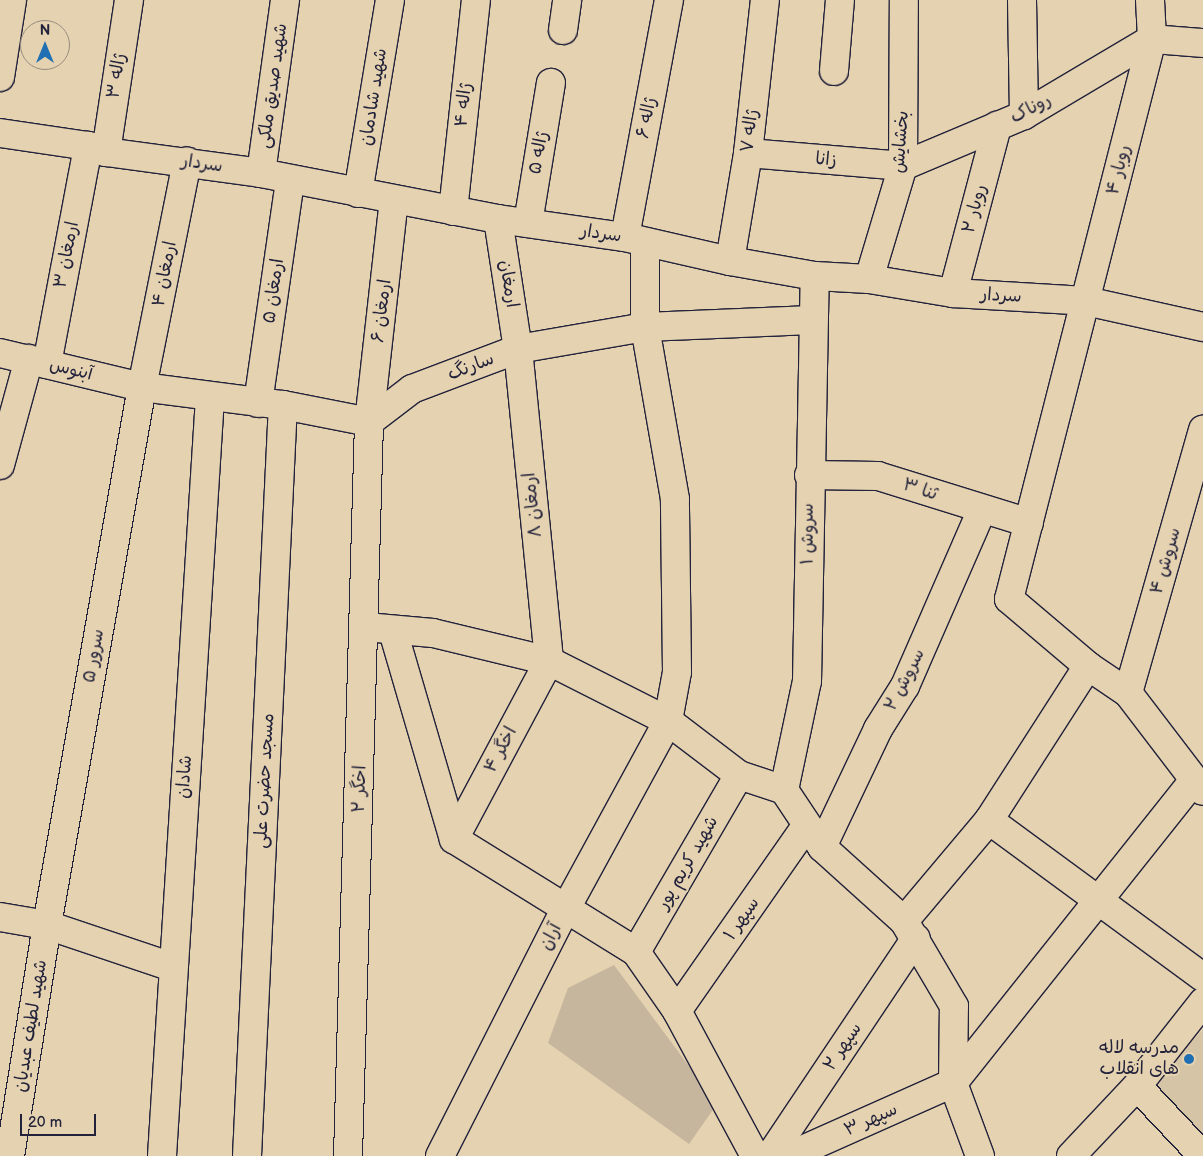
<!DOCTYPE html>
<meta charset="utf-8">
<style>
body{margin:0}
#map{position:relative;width:1203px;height:1156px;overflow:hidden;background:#e5d2b0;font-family:"Balsamiq Sans","Playpen Sans Arabic",sans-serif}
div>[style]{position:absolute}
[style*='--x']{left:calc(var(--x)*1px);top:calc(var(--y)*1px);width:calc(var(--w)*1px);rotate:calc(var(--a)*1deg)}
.built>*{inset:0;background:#d6c4a7}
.green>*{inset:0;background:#c6b69d}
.roads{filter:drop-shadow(1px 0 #22223b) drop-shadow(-1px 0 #22223b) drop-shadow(0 1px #22223b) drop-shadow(0 -1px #22223b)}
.minor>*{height:28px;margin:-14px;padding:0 14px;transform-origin:14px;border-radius:14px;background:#e5d2b0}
.dots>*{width:14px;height:14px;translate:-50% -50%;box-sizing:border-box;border:2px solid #e5d2b0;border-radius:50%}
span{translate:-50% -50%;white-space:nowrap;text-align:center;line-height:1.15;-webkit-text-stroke:4px #e5d2b0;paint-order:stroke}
.street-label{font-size:18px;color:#22223b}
.poi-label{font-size:18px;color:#22223b}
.right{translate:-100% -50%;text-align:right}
.north{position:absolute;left:20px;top:20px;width:50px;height:50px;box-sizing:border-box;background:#e5d2b0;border:1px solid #978c81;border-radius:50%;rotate:0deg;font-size:14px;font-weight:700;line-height:20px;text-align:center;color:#22223b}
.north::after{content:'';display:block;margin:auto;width:18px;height:22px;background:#1f6fb2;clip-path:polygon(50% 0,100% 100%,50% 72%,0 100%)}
.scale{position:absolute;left:20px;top:1114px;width:76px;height:22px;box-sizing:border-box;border:2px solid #22223b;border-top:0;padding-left:6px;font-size:15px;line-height:18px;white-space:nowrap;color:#22223b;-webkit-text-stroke:4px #e5d2b0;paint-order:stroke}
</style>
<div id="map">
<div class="built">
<i style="clip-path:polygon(1203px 1030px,1203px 1144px,1147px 1088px)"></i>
</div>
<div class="green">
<i style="clip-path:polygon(614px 965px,717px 1104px,689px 1144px,548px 1043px,568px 988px)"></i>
</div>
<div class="roads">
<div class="minor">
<i style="--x:1022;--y:0;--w:115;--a:89"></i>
<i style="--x:1150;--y:0;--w:39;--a:87"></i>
<i style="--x:1152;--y:39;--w:578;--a:104.32"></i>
<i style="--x:1009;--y:599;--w:104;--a:40.3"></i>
<i style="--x:1088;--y:666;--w:48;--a:34"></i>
<i style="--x:1128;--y:693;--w:123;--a:52.6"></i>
<i style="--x:563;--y:30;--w:30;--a:-82"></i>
<i style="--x:1152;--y:39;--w:51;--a:4.5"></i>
<i style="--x:834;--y:71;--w:71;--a:-85.2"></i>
<i style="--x:0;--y:77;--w:78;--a:-81.1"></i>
<i style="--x:0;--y:133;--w:89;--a:8.4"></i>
<i style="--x:88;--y:146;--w:19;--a:18"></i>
<i style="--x:106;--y:152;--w:156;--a:7.7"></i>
<i style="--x:261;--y:173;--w:241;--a:11"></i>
<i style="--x:498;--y:219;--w:128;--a:8.1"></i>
<i style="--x:625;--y:237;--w:108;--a:12.9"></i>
<i style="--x:730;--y:261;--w:86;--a:10"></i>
<i style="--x:815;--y:276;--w:54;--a:3.2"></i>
<i style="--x:869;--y:279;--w:85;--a:9.5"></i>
<i style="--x:953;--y:293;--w:133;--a:3.4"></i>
<i style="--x:1086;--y:301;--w:120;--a:12.5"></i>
<i style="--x:106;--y:152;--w:154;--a:-81.4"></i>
<i style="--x:748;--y:153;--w:156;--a:4.8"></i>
<i style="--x:903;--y:166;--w:131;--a:-22.9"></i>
<i style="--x:1024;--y:115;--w:149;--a:-30.7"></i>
<i style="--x:261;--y:173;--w:175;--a:-82.1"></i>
<i style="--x:358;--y:193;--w:196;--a:-80.6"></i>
<i style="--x:453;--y:211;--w:212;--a:-83.8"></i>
<i style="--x:498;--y:219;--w:132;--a:81.3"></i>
<i style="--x:518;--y:349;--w:314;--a:84.3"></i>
<i style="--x:528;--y:223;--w:142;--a:-80.7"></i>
<i style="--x:625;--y:237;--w:241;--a:-79.5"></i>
<i style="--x:730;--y:261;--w:109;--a:-80.5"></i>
<i style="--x:748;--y:153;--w:154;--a:-83.7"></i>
<i style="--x:869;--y:279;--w:118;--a:-73.3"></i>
<i style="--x:903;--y:166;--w:166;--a:-89.7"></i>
<i style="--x:953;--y:293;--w:173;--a:-75.2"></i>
<i style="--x:0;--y:353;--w:146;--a:13.5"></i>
<i style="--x:142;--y:387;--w:142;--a:7.3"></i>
<i style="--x:283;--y:405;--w:88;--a:11.2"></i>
<i style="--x:369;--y:422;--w:54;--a:-37.5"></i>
<i style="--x:412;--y:389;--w:113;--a:-20.7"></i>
<i style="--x:518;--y:349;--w:129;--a:-9.8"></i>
<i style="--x:645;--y:327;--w:167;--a:-2.4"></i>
<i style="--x:47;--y:364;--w:222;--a:-79.3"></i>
<i style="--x:258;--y:403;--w:225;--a:-81.8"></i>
<i style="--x:0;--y:465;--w:110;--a:-74.7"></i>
<i style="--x:809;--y:475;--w:69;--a:0.8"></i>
<i style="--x:878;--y:476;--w:158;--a:17.3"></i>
<i style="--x:377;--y:628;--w:56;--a:5.1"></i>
<i style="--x:433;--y:633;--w:119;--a:13.6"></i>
<i style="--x:549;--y:661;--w:133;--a:26.8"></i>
<i style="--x:668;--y:721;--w:89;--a:37.3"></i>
<i style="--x:739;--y:775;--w:47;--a:18.4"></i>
<i style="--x:784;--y:790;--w:69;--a:56.3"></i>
<i style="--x:822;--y:847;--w:110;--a:42.1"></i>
<i style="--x:393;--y:631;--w:217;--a:73.7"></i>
<i style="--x:454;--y:839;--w:214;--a:31.8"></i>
<i style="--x:636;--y:952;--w:72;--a:55.2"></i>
<i style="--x:677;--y:1011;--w:165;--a:61.7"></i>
<i style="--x:1128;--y:693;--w:274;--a:-74.1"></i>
<i style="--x:784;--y:790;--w:111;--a:-78.1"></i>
<i style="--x:807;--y:681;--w:405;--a:-88.9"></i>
<i style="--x:989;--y:820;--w:265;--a:36.3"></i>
<i style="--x:454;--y:839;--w:202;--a:-61.9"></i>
<i style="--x:822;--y:847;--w:131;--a:-64.6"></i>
<i style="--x:878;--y:729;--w:51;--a:-57.9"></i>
<i style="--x:905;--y:686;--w:192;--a:-66.4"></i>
<i style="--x:0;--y:917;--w:48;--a:9.7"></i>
<i style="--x:47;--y:925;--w:132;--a:18.6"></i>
<i style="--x:636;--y:952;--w:205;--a:-59.8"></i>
<i style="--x:677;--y:1011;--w:226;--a:-55.1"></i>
<i style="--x:1137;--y:1086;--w:96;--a:46.7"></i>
<i style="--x:10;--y:1156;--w:234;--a:-80.9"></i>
<i style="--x:47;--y:925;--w:546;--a:-79.99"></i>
<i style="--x:142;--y:387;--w:230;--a:-78.7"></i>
<i style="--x:162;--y:1156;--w:761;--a:-86.38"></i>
<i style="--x:247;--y:1156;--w:752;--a:-87.26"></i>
<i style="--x:348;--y:1156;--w:734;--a:-88.36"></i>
<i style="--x:369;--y:422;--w:223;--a:-83.6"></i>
<i style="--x:440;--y:1156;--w:276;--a:-63.1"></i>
<i style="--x:565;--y:910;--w:215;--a:-61.4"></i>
<i style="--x:668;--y:721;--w:50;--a:-79.6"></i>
<i style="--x:677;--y:672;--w:173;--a:-90.7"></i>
<i style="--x:675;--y:499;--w:175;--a:-99.9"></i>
<i style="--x:645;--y:327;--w:85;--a:-90"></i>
<i style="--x:770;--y:1156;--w:262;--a:-56.2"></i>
<i style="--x:789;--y:1156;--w:180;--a:-24"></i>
<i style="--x:953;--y:1083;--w:386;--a:-51.5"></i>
<i style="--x:980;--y:1156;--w:78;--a:-110.3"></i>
<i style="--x:953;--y:1083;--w:77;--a:-89.3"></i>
<i style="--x:954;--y:1006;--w:99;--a:-120.5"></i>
<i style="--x:904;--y:921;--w:132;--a:-49.9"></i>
<i style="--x:989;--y:820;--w:183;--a:-57.3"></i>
<i style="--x:1071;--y:1156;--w:96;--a:-46.7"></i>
<i style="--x:1137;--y:1086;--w:107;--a:-51.8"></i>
</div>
</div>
<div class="dots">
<i style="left:1189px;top:1059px;background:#1f6fb2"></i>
</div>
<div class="street-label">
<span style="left:117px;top:76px;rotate:-81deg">ژاله ۳</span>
<span style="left:273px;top:86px;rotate:-82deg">شهید صدیق ملکی</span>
<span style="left:374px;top:97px;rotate:-81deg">شهید شادمان</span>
<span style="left:464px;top:105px;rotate:-84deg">ژاله ۴</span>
<span style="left:1031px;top:109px;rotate:-28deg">روناک</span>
<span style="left:647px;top:118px;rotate:-79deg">ژاله ۶</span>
<span style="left:750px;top:131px;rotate:-83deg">ژاله ۷</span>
<span style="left:901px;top:142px;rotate:-86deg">بخشایش</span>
<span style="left:539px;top:153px;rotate:-80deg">ژاله ۵</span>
<span style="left:826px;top:160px;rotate:4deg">زانا</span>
<span style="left:202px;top:164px;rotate:8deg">سردار</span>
<span style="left:1119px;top:170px;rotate:-76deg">روبار ۴</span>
<span style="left:975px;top:209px;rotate:-75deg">روبار ۲</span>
<span style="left:601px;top:234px;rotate:8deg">سردار</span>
<span style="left:67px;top:255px;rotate:-79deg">ارمغان ۳</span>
<span style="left:165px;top:274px;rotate:-79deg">ارمغان ۴</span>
<span style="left:508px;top:284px;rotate:81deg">ارمغان</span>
<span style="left:274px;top:291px;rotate:-82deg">ارمغان ۵</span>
<span style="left:1001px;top:296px;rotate:3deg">سردار</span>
<span style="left:382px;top:311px;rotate:-83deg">ارمغان ۶</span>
<span style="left:471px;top:367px;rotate:-21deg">سارنگ</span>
<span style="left:71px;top:370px;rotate:14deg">آبنوس</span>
<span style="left:920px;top:490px;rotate:18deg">ثنا ۳</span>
<span style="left:533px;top:505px;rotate:-96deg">ارمغان ۸</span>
<span style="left:808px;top:534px;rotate:-90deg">سروش ۱</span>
<span style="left:1166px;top:561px;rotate:-74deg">سروش ۴</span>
<span style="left:94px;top:656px;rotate:-80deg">سرور ۵</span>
<span style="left:905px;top:680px;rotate:-63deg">سروش ۲</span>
<span style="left:501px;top:750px;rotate:-62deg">اخگر ۴</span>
<span style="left:185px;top:777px;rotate:-86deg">شادان</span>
<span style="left:265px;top:781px;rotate:-87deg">مسجد حضرت علی</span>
<span style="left:360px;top:789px;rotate:-88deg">اخگر ۲</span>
<span style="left:688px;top:863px;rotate:-60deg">شهید کریم پور</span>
<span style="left:742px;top:919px;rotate:-55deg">سپهر ۱</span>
<span style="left:551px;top:937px;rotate:-63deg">آران</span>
<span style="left:31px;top:1026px;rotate:-81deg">شهید لطیف عبدیان</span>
<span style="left:843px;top:1047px;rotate:-56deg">سپهر ۲</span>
<span style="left:871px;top:1120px;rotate:-24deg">سپهر ۳</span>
</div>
<div class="poi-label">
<span class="right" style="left:1179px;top:1059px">مدرسه لاله<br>های انقلاب</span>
</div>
<div class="north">N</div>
<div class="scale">20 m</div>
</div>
